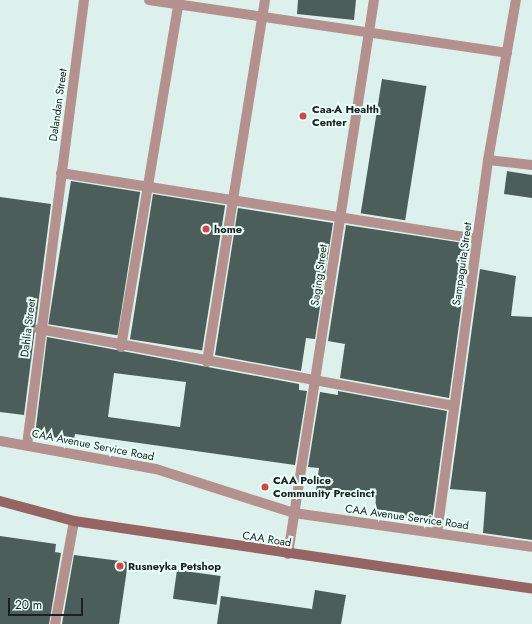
<!DOCTYPE html>
<style>
body{margin:0}
#map{position:relative;width:532px;height:624px;overflow:hidden;background:#dcf1eb;font-family:Jost,sans-serif}
div>[style]{position:absolute}
[style*='--x']{left:calc(var(--x)*1px);top:calc(var(--y)*1px);width:calc(var(--w)*1px);rotate:calc(var(--a)*1deg)}
.building>*{inset:0;background:#4c5e59;transform-origin:0 0}
.service>*{height:10px;margin:-5px;padding:0 5px;transform-origin:5px;border-radius:5px;background:#b4918f}
.minor>*{height:10px;margin:-5px;padding:0 5px;transform-origin:5px;border-radius:5px;background:#b4918f}
.secondary>*{height:10px;margin:-5px;padding:0 5px;transform-origin:5px;border-radius:5px;background:#966563}
.dots>*{width:11px;height:11px;translate:-50% -50%;box-sizing:border-box;border:2px solid #e9fff8;border-radius:50%}
span{translate:-50% -50%;white-space:nowrap;text-align:center;line-height:1.15;-webkit-text-stroke:4px #e9fff8;paint-order:stroke}
.street-label{font-size:11px;color:#19211f}
.poi-label{font-size:11px;color:#19211f;font-weight:700}
.left{translate:0 -50%;text-align:left}
.scale{position:absolute;left:8px;top:598px;width:75px;height:18px;box-sizing:border-box;border:2px solid #19211f;border-top:0;padding-left:5px;font-size:12px;line-height:14px;white-space:nowrap;color:#19211f;-webkit-text-stroke:3px #e9fff8;paint-order:stroke}
</style>
<div id="map">
<div class="building">
<i style="clip-path:polygon(298px 0,356px 0,354px 20px,297px 14px)"></i>
<i style="left:382px;top:79px;width:45px;height:136px;rotate:9deg"></i>
<i style="clip-path:polygon(507px 171px,532px 175px,532px 198px,504px 194px)"></i>
<i style="left:71px;top:181px;width:70px;height:145px;rotate:9deg"></i>
<i style="left:153px;top:194px;width:73px;height:147px;rotate:9deg"></i>
<i style="clip-path:polygon(0 197px,51px 204px,24px 415px,0 412px)"></i>
<i style="clip-path:polygon(238px 208px,333px 223px,315px 339px,306px 338px,301px 371px,215px 355px)"></i>
<i style="clip-path:polygon(346px 225px,470px 244px,449px 398px,340px 378px,345px 344px,328px 341px)"></i>
<i style="clip-path:polygon(480px 269px,516px 276px,511px 316px,532px 317px,532px 540px,483px 533px,486px 492px,450px 489px)"></i>
<i style="clip-path:polygon(evenodd,47px 337px,299px 384px,299px 390px,307px 391px,295px 465px,75px 434px,74px 440px,35px 435px,47px 337px,114px 373px,186px 382px,180px 427px,108px 417px,114px 373px)"></i>
<i style="clip-path:polygon(338px 391px,447px 411px,432px 521px,374px 513px,376px 499px,316px 491px,319px 468px,308px 467px,320px 392px,338px 395px)"></i>
<i style="clip-path:polygon(0 536px,56px 544px,55px 552px,61px 553px,49px 624px,0 624px)"></i>
<i style="clip-path:polygon(74px 555px,128px 562px,119px 624px,62px 624px)"></i>
<i style="left:177px;top:570px;width:44px;height:29px;rotate:8deg"></i>
<i style="clip-path:polygon(315px 590px,346px 595px,341px 624px,217px 624px,221px 596px,312px 609px)"></i>
</div>
<div class="service">
<i style="--x:149;--y:0;--w:362;--a:8.4"></i>
<i style="--x:61;--y:173;--w:421;--a:9"></i>
<i style="--x:39;--y:329;--w:422;--a:10.5"></i>
<i style="--x:121;--y:347;--w:352;--a:-80.5"></i>
<i style="--x:207;--y:362;--w:367;--a:-80.9"></i>
<i style="--x:27;--y:445;--w:449;--a:-82.7"></i>
<i style="--x:437;--y:533;--w:376;--a:-82.2"></i>
<i style="--x:488;--y:160;--w:162;--a:-80.1"></i>
</div>
<div class="minor">
<i style="--x:488;--y:160;--w:44;--a:6.5"></i>
<i style="--x:0;--y:441;--w:158;--a:10.2"></i>
<i style="--x:156;--y:469;--w:145;--a:17.7"></i>
<i style="--x:294;--y:513;--w:240;--a:8.1"></i>
<i style="--x:288;--y:554;--w:561;--a:-81.18"></i>
<i style="--x:55;--y:624;--w:105;--a:-79.5"></i>
</div>
<div class="secondary">
<i style="--x:0;--y:501;--w:77;--a:15.1"></i>
<i style="--x:74;--y:521;--w:463;--a:8.4"></i>
</div>
<div class="dots">
<i style="left:303px;top:116px;background:#d4444a"></i>
<i style="left:206px;top:229px;background:#d4444a"></i>
<i style="left:265px;top:487px;background:#d4444a"></i>
<i style="left:120px;top:566px;background:#d4444a"></i>
</div>
<div class="street-label">
<span style="left:58px;top:105px;rotate:-82deg">Dalandan Street</span>
<span style="left:462px;top:264px;rotate:-82deg">Sampaguita Street</span>
<span style="left:319px;top:275px;rotate:-82deg">Saging Street</span>
<span style="left:28px;top:328px;rotate:-83deg">Dahlia Street</span>
<span style="left:93px;top:445px;rotate:11deg">CAA Avenue Service Road</span>
<span style="left:407px;top:517px;rotate:8deg">CAA Avenue Service Road</span>
<span style="left:267px;top:539px;rotate:9deg">CAA Road</span>
</div>
<div class="poi-label">
<span class="left" style="left:312px;top:116px">Caa-A Health<br>Center</span>
<span class="left" style="left:214px;top:229px">home</span>
<span class="left" style="left:273px;top:487px">CAA Police<br>Community Precinct</span>
<span class="left" style="left:128px;top:566px">Rusneyka Petshop</span>
</div>
<div class="scale">20 m</div>
</div>
